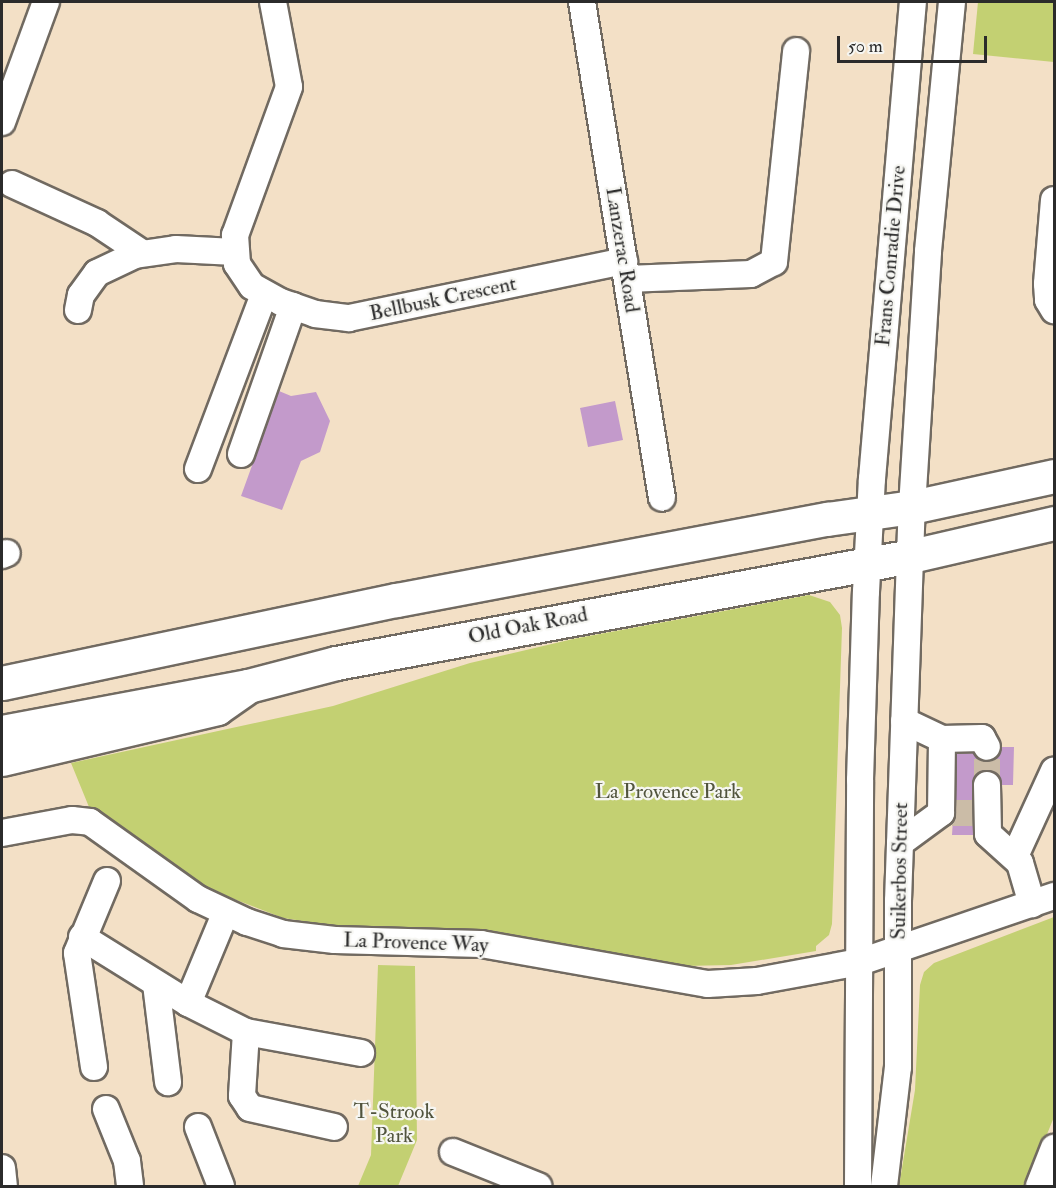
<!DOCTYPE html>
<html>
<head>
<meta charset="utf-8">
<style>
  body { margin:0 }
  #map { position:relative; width:1056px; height:1188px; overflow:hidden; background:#f3e0c6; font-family:"IM FELL Double Pica",serif }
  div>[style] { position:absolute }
  .green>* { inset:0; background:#c3d072 }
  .building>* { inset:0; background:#c39acb }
  .minor-tunnel>* { height:26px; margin-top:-13px; transform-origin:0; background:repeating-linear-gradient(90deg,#cbbca7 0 26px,transparent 0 39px) }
  .roads { filter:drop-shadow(2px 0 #716a61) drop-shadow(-2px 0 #716a61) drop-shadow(0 2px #716a61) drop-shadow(0 -2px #716a61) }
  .minor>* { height:26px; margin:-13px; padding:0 13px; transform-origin:13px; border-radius:13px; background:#fff }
  .major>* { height:33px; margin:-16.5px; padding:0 16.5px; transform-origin:16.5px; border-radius:16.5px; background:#fff }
  .highway>* { height:33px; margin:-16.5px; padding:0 16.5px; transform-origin:16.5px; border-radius:16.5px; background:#fff }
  span { translate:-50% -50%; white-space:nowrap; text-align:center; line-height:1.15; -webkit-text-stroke:4.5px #f6f6f2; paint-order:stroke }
  .street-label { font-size:21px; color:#2b2b2b }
  .park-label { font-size:21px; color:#51543d }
  .frame { position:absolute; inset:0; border:3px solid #2b2b2b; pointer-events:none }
  .scale { position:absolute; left:837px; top:36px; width:150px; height:27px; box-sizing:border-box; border:3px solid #2b2b2b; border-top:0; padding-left:8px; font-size:18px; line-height:21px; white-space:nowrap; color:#2b2b2b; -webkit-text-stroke:4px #f6f6f2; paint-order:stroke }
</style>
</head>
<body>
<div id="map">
  <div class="green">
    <i style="clip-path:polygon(978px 2px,1054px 2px,1054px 62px,973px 54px)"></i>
    <i style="clip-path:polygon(809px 595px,830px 602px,840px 615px,842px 628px,832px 924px,829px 935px,816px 946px,816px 951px,731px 965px,684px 966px,494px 931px,336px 926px,283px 918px,213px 891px,89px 807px,71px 763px,333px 706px,470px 663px,573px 639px)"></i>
    <i style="clip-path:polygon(1054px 917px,1054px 1117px,1026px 1186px,899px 1186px,915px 1090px,920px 985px,924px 972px,934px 963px)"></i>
    <i style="clip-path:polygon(378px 965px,415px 966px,417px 1140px,398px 1186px,358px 1186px,371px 1155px)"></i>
  </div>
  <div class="building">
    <i style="clip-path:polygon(279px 391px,291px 396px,316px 392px,330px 421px,320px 452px,301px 461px,282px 510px,241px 496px)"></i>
    <i style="clip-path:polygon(615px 401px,623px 440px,588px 447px,580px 408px)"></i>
    <i style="clip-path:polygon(1002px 747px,1014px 747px,1013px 785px,1002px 785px,994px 772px,979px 773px,972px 785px,973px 835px,952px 835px,957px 754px,973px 753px,987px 762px,999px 755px)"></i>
  </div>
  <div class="minor-tunnel">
    <i style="left:987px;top:785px;width:38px;rotate:-90deg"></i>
    <i style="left:952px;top:813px;width:24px"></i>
  </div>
  <div class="roads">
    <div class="minor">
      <i style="left:273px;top:2px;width:86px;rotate:79.3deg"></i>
      <i style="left:289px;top:87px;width:158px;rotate:110deg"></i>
      <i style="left:235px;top:235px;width:29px;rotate:86deg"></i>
      <i style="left:237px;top:264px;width:27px;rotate:56deg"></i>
      <i style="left:252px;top:286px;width:33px;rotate:29deg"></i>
      <i style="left:281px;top:302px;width:36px;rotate:19deg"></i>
      <i style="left:315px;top:314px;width:34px;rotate:7deg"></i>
      <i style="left:349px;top:318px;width:281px;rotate:-11.7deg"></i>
      <i style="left:582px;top:2px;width:502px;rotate:80.84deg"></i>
      <i style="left:2px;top:122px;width:128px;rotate:-69.9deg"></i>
      <i style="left:12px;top:184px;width:94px;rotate:24.6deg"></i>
      <i style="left:97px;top:223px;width:54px;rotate:33.7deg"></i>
      <i style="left:1054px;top:200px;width:84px;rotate:94.8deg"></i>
      <i style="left:1047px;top:284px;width:16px;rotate:86deg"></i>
      <i style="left:1048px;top:300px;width:12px;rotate:59deg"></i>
      <i style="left:627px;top:279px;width:124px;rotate:-2.3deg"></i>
      <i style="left:751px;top:274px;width:26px;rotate:-28deg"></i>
      <i style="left:774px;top:262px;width:212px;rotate:-84deg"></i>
      <i style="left:78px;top:310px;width:15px;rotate:-79deg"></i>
      <i style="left:81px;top:295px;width:27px;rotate:-54deg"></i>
      <i style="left:97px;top:273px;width:42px;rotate:-25.3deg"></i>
      <i style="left:135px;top:255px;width:41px;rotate:-8.3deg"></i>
      <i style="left:176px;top:249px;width:59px;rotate:2.9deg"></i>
      <i style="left:241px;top:454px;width:157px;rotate:-70.6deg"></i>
      <i style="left:198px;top:469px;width:187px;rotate:-69.3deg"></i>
      <i style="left:2px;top:555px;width:5px;rotate:-22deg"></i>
      <i style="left:942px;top:739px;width:40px;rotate:-1.4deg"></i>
      <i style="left:982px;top:738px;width:10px;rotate:61deg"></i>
      <i style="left:987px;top:785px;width:49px;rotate:88.8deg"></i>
      <i style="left:988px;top:834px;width:43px;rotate:42.2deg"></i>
      <i style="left:1020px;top:863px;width:43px;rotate:73.7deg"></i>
      <i style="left:2px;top:833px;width:71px;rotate:-10.5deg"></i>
      <i style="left:72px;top:820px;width:18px;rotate:6deg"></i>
      <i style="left:90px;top:822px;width:133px;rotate:35.5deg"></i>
      <i style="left:198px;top:899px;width:54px;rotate:25.1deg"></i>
      <i style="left:247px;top:922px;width:38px;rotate:18deg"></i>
      <i style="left:283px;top:934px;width:52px;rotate:6.6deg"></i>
      <i style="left:335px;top:940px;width:146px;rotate:1.6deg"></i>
      <i style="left:481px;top:944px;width:230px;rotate:10deg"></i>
      <i style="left:708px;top:984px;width:49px;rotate:-3.5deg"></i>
      <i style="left:757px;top:981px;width:105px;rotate:-10.5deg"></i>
      <i style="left:860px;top:962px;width:205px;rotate:-18.8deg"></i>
      <i style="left:900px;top:843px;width:51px;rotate:-36.2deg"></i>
      <i style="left:941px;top:813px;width:74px;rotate:-89.2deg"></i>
      <i style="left:942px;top:739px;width:42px;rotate:-154.7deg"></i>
      <i style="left:1015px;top:856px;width:94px;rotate:-65.4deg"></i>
      <i style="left:82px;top:937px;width:125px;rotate:31.9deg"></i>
      <i style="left:188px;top:1003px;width:65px;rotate:26.6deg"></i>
      <i style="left:246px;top:1032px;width:117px;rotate:10.3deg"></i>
      <i style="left:156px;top:984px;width:99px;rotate:83deg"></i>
      <i style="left:188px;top:1003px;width:96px;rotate:-67.4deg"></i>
      <i style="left:246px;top:1032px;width:64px;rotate:93.6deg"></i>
      <i style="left:242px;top:1096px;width:14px;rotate:56deg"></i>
      <i style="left:250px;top:1108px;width:86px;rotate:12.7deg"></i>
      <i style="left:94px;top:1067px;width:115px;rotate:-98.5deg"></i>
      <i style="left:77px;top:953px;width:78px;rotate:-67.4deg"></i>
      <i style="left:106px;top:1109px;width:56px;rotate:68deg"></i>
      <i style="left:127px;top:1161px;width:25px;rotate:83deg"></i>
      <i style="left:198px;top:1127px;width:63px;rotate:68.7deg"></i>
      <i style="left:453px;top:1152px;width:92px;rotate:21.8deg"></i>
      <i style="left:2px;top:1168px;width:18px;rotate:84deg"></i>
      <i style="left:858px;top:1186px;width:406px;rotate:-89.7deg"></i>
      <i style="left:860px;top:780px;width:188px;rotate:-88.2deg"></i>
      <i style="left:866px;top:592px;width:113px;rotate:-87deg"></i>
      <i style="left:872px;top:479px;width:479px;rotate:-85.1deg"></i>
      <i style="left:884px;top:1186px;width:120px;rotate:-83.3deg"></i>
      <i style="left:898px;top:1067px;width:166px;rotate:-90deg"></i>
      <i style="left:898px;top:901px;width:394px;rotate:-88deg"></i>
      <i style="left:912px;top:507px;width:256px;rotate:-86.4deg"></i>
      <i style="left:928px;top:251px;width:250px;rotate:-84.5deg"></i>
      <i style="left:1039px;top:1186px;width:41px;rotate:-68.5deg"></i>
    </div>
    <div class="major">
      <i style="left:2px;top:683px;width:404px;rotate:-11.9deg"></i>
      <i style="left:397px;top:600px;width:438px;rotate:-10.7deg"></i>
      <i style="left:827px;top:519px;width:86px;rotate:-8deg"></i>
      <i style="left:912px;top:507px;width:145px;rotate:-12.3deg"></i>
      <i style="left:2px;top:732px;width:250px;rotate:-10.6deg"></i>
      <i style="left:248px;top:686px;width:91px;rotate:-14.6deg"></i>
      <i style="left:336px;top:663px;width:585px;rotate:-10.54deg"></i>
      <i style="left:911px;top:556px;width:147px;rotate:-13deg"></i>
    </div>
    <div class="highway">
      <i style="left:2px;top:759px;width:221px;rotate:-13.3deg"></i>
      <i style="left:217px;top:708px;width:38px;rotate:-35deg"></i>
    </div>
  </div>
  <div class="street-label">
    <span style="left:622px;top:250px;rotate:81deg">Lanzerac Road</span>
    <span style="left:891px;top:256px;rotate:-85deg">Frans Conradie Drive</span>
    <span style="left:443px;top:299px;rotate:-12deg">Bellbusk Crescent</span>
    <span style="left:528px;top:626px;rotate:-11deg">Old Oak Road</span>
    <span style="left:900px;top:871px;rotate:-89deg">Suikerbos Street</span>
    <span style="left:416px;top:943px;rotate:2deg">La Provence Way</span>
  </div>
  <div class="park-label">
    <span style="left:668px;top:792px">La Provence Park</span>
    <span style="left:394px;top:1124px">T-Strook<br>Park</span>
  </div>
  <div class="frame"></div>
  <div class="scale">50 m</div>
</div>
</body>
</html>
